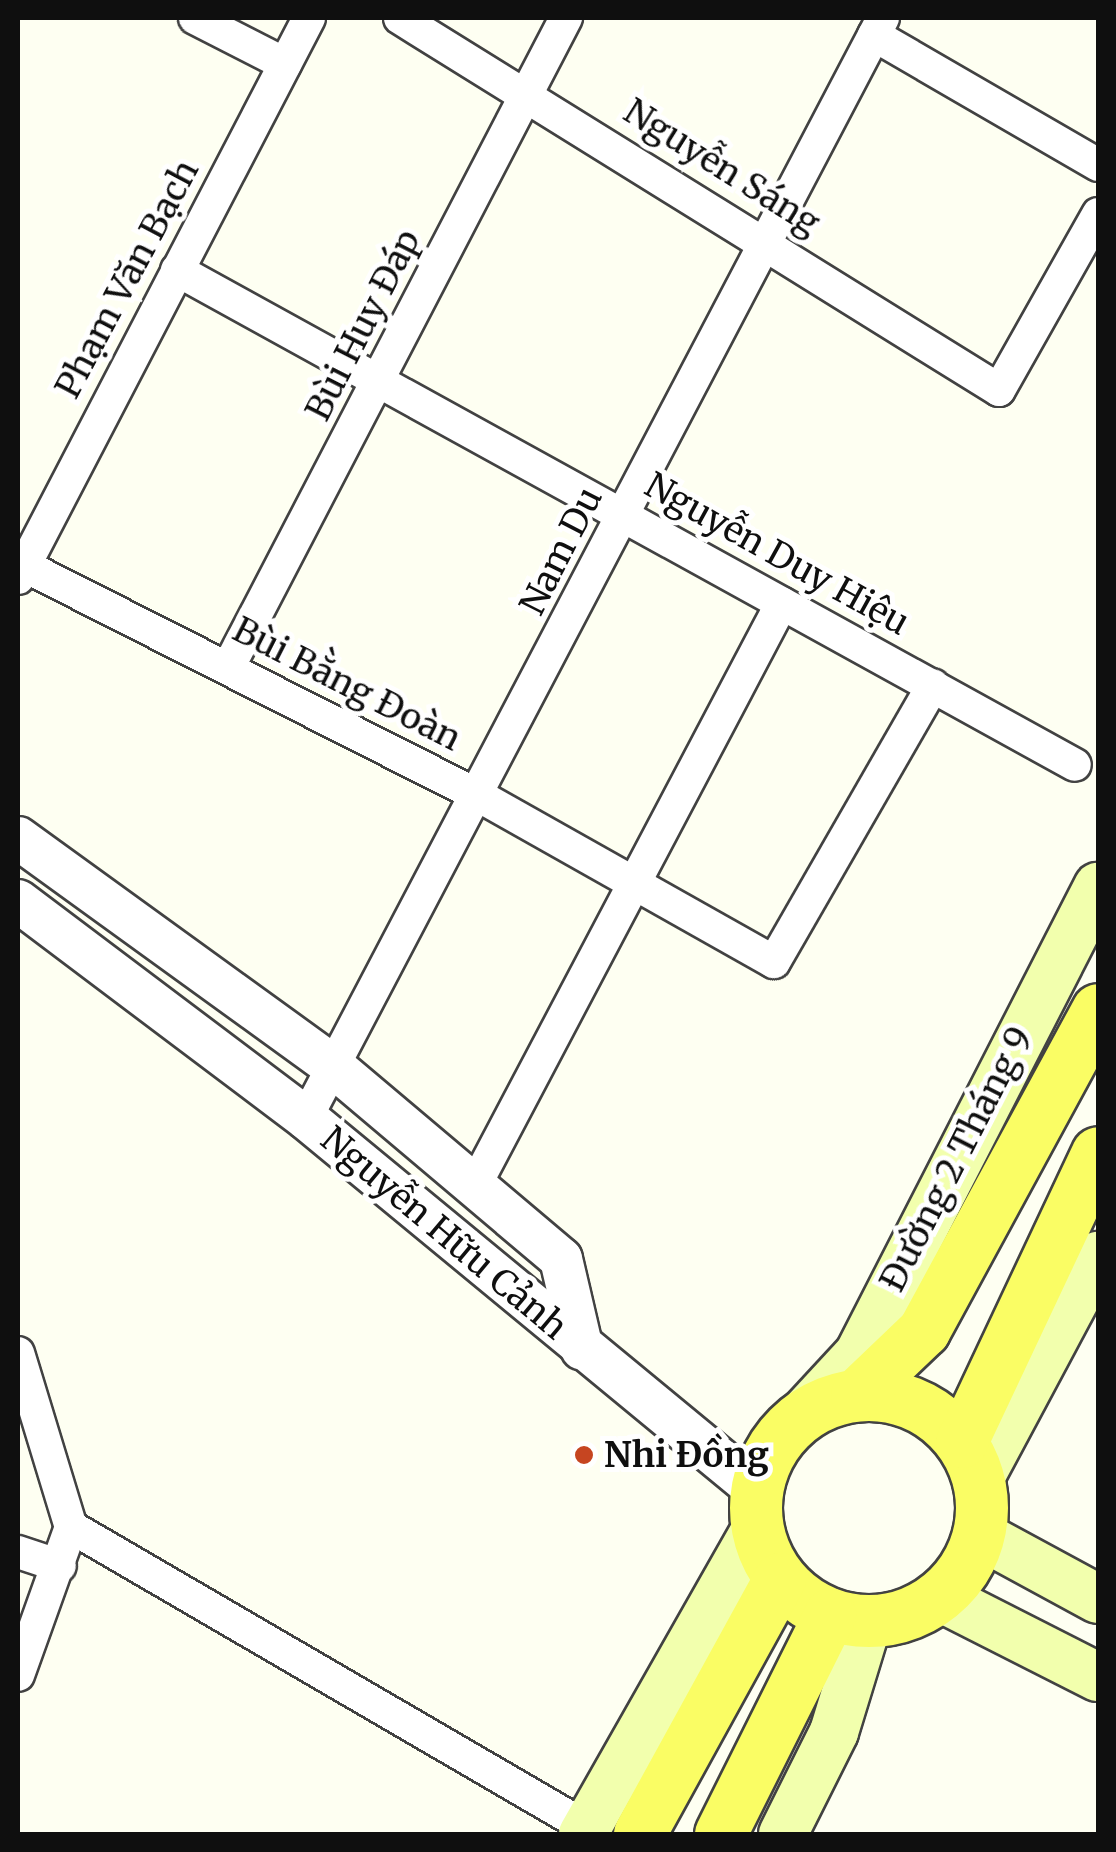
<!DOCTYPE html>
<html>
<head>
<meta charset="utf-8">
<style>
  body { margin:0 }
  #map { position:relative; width:1116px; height:1852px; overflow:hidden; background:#fefff2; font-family:Merriweather,serif }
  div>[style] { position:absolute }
  .roads { filter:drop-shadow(2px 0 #424242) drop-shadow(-2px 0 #424242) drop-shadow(0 2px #424242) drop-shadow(0 -2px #424242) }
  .minor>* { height:32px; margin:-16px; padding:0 16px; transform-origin:16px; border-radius:16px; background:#fff }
  .tertiary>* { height:42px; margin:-21px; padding:0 21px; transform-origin:21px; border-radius:21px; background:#fff }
  .secondary>* { height:48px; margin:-24px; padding:0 24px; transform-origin:24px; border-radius:24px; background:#f2ffad }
  .primary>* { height:52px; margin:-26px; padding:0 26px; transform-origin:26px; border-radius:26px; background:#fafd64 }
  .primary>.ring { margin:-26px; padding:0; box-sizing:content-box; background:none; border:52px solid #fafd64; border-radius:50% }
  .dots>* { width:28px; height:28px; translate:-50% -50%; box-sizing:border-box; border:5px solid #fff; border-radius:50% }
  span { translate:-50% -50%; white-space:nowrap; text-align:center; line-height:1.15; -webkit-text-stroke:10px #fff; paint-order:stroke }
  .street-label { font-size:35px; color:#0f0f0f }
  .poi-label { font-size:35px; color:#0f0f0f; font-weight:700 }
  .left { translate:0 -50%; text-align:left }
  .frame { position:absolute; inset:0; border:20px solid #0f0f0f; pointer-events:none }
</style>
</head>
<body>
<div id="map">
  <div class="roads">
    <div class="minor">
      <i style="left:195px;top:18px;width:101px;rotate:27.1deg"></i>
      <i style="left:400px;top:18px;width:705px;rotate:31.84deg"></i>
      <i style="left:999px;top:390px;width:202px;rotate:-60.6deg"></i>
      <i style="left:874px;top:35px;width:259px;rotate:30.1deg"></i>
      <i style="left:177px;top:270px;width:1025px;rotate:28.86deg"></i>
      <i style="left:23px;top:565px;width:513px;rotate:26.86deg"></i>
      <i style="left:481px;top:797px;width:336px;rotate:29.4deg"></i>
      <i style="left:774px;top:962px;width:319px;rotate:-60.1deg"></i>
      <i style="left:18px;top:578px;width:631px;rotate:-62.54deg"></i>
      <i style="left:228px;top:668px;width:733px;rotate:-62.53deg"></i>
      <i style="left:306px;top:1118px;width:1242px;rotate:-62.32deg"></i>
      <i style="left:473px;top:1189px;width:662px;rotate:-62.2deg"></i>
      <i style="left:18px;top:1353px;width:182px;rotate:73.1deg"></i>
      <i style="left:71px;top:1527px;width:157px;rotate:109.7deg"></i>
      <i style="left:71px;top:1527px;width:596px;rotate:30.22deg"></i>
      <i style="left:18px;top:1552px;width:44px;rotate:18.4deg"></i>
    </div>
    <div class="tertiary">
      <i style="left:18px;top:838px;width:390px;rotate:35.9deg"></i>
      <i style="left:334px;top:1067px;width:297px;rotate:40.2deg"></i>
      <i style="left:561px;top:1259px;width:92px;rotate:76.9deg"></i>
      <i style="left:18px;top:901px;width:361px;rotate:37deg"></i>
      <i style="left:306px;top:1118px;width:585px;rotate:39.52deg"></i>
    </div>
    <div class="secondary">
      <i style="left:799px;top:1419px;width:88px;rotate:-47.3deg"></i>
      <i style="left:859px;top:1354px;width:525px;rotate:-62.9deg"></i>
      <i style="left:979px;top:1479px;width:253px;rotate:-61.9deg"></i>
      <i style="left:980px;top:1535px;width:134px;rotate:28.5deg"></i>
      <i style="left:940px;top:1597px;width:177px;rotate:26.9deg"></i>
      <i style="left:583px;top:1834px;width:352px;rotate:-60.4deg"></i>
      <i style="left:783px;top:1834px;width:114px;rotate:-63.4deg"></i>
      <i style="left:834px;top:1732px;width:116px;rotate:-73deg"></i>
    </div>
    <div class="primary">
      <i class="ring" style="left:756px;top:1395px;width:174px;height:174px"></i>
      <i style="left:857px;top:1395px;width:93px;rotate:-43.7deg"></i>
      <i style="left:924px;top:1331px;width:365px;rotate:-61.5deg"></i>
      <i style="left:962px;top:1442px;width:319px;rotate:-64.8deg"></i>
      <i style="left:640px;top:1834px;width:291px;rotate:-61.2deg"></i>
      <i style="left:721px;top:1834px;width:245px;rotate:-63.5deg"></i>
    </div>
  </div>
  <div class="dots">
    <i style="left:584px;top:1455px;background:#c64521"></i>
  </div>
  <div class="street-label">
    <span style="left:722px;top:167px;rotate:32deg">Nguyễn Sáng</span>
    <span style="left:127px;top:279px;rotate:-62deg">Phạm Văn Bạch</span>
    <span style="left:363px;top:325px;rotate:-63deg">Bùi Huy Đáp</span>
    <span style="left:561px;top:551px;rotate:-63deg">Nam Du</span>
    <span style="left:777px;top:554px;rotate:29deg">Nguyễn Duy Hiệu</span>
    <span style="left:347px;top:684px;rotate:27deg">Bùi Bằng Đoàn</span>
    <span style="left:956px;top:1159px;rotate:-63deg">Đường 2 Tháng 9</span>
    <span style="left:444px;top:1233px;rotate:40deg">Nguyễn Hữu Cảnh</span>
  </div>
  <div class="poi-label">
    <span class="left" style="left:604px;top:1455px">Nhi Đồng</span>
  </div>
  <div class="frame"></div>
</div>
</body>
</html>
